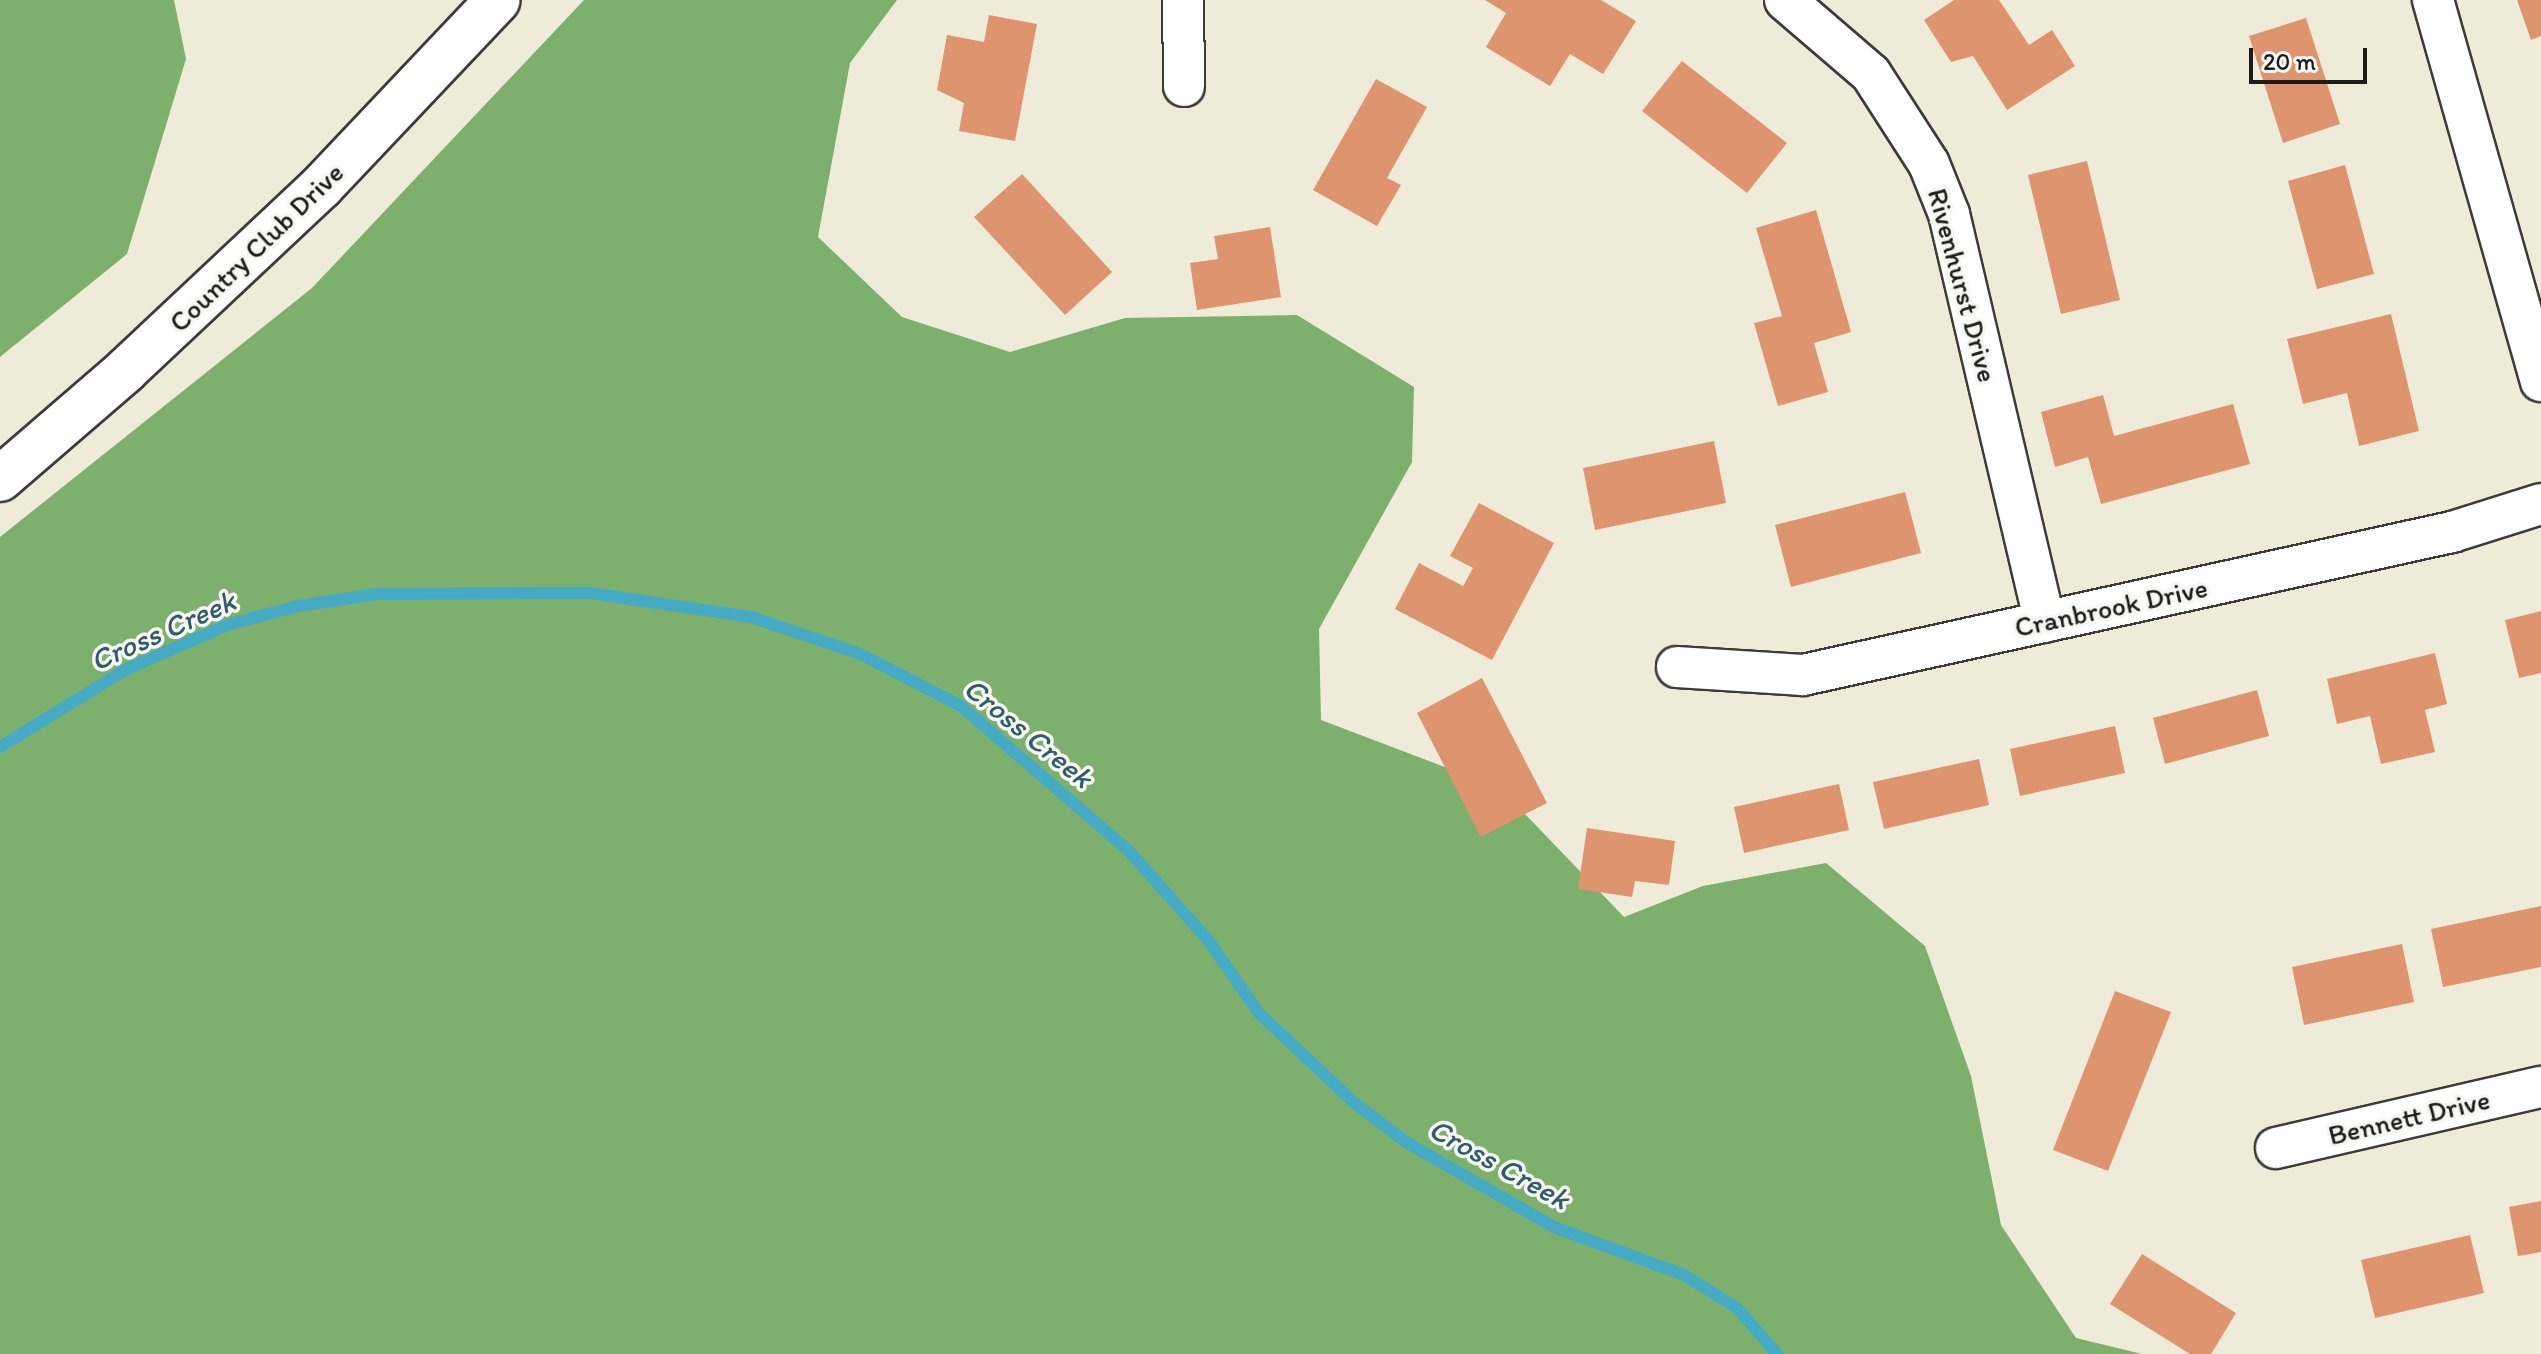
<!DOCTYPE html>
<html>
<head>
<meta charset="utf-8">
<style>
  body { margin:0 }
  #map { position:relative; width:2541px; height:1354px; overflow:hidden; background:#eeecd9; font-family:Itim,sans-serif }
  div>[style] { position:absolute }
  .forest>* { inset:0; background:#7cb06c }
  .stream>* { height:12px; margin:-6px; padding:0 6px; transform-origin:6px; border-radius:6px; background:#45abc5 }
  .building>* { inset:0; background:#dd946f }
  .roads { filter:drop-shadow(2px 0 #3c3b38) drop-shadow(-2px 0 #3c3b38) drop-shadow(0 2px #3c3b38) drop-shadow(0 -2px #3c3b38) }
  .minor>* { height:40px; margin:-20px; padding:0 20px; transform-origin:20px; border-radius:20px; background:#fff }
  .primary>* { height:44px; margin:-22px; padding:0 22px; transform-origin:22px; border-radius:22px; background:#fff }
  span { translate:-50% -50%; white-space:nowrap; text-align:center; line-height:1.15; -webkit-text-stroke:7px #f6f6f2; paint-order:stroke }
  .street-label { font-size:28px; color:#1c1c1c }
  .water-label { font-size:30px; color:#2e5c68; font-style:italic }
  .scale { position:absolute; left:2249px; top:48px; width:118px; height:36px; box-sizing:border-box; border:4px solid #1c1c1c; border-top:0; padding-left:10px; font-size:24px; line-height:28px; white-space:nowrap; color:#1c1c1c; -webkit-text-stroke:6px #f6f6f2; paint-order:stroke }
</style>
</head>
<body>
<div id="map">
  <div class="forest">
    <i style="clip-path:polygon(0 0,174px 0,186px 59px,127px 254px,0 357px)"></i>
    <i style="clip-path:polygon(584px 0,897px 0,850px 63px,818px 237px,902px 317px,1010px 352px,1125px 318px,1297px 315px,1414px 387px,1412px 462px,1319px 629px,1321px 720px,1500px 788px,1624px 917px,1703px 886px,1826px 863px,1925px 946px,1971px 1076px,2001px 1225px,2076px 1338px,2142px 1354px,0 1354px,0 537px,312px 288px)"></i>
  </div>
  <div class="stream">
    <i style="left:0;top:747px;width:149px;rotate:-31.6deg"></i>
    <i style="left:127px;top:669px;width:109px;rotate:-23.7deg"></i>
    <i style="left:227px;top:625px;width:73px;rotate:-15deg"></i>
    <i style="left:298px;top:606px;width:79px;rotate:-8.7deg"></i>
    <i style="left:376px;top:594px;width:214px;rotate:-0.3deg"></i>
    <i style="left:590px;top:593px;width:163px;rotate:8.5deg"></i>
    <i style="left:751px;top:617px;width:115px;rotate:18.7deg"></i>
    <i style="left:860px;top:654px;width:114px;rotate:27.2deg"></i>
    <i style="left:961px;top:706px;width:222px;rotate:40.8deg"></i>
    <i style="left:1129px;top:851px;width:119px;rotate:48.4deg"></i>
    <i style="left:1208px;top:940px;width:89px;rotate:55.1deg"></i>
    <i style="left:1259px;top:1013px;width:128px;rotate:43.4deg"></i>
    <i style="left:1352px;top:1101px;width:68px;rotate:37.2deg"></i>
    <i style="left:1406px;top:1142px;width:171px;rotate:29.9deg"></i>
    <i style="left:1554px;top:1227px;width:139px;rotate:20.3deg"></i>
    <i style="left:1684px;top:1275px;width:62px;rotate:31.9deg"></i>
    <i style="left:1737px;top:1308px;width:61px;rotate:49deg"></i>
  </div>
  <div class="building">
    <i style="clip-path:polygon(1485px 0,1601px 0,1636px 21px,1603px 74px,1570px 54px,1550px 86px,1486px 47px,1506px 13px)"></i>
    <i style="clip-path:polygon(1954px 0,1999px 0,2029px 45px,2052px 30px,2075px 66px,2007px 110px,1973px 56px,1951px 62px,1924px 20px)"></i>
    <i style="clip-path:polygon(2517px 0,2541px 0,2541px 36px,2531px 40px)"></i>
    <i style="clip-path:polygon(989px 15px,1037px 24px,1015px 141px,959px 131px,964px 103px,937px 90px,947px 35px,984px 42px)"></i>
    <i style="clip-path:polygon(2306px 18px,2340px 124px,2283px 143px,2249px 36px)"></i>
    <i style="clip-path:polygon(1682px 61px,1787px 143px,1747px 193px,1642px 111px)"></i>
    <i style="clip-path:polygon(1376px 79px,1427px 107px,1387px 178px,1401px 185px,1377px 226px,1313px 190px)"></i>
    <i style="clip-path:polygon(2087px 161px,2120px 300px,2061px 314px,2028px 175px)"></i>
    <i style="clip-path:polygon(2345px 165px,2374px 274px,2317px 289px,2288px 181px)"></i>
    <i style="clip-path:polygon(1022px 174px,1112px 272px,1065px 315px,974px 217px)"></i>
    <i style="clip-path:polygon(1816px 210px,1851px 332px,1814px 343px,1828px 392px,1778px 406px,1754px 323px,1782px 316px,1756px 228px)"></i>
    <i style="clip-path:polygon(1270px 227px,1281px 297px,1197px 310px,1190px 263px,1218px 259px,1214px 236px)"></i>
    <i style="clip-path:polygon(2391px 314px,2419px 431px,2359px 446px,2347px 393px,2303px 404px,2287px 339px)"></i>
    <i style="clip-path:polygon(2103px 395px,2114px 436px,2233px 404px,2250px 464px,2101px 504px,2088px 457px,2055px 467px,2041px 412px)"></i>
    <i style="clip-path:polygon(1714px 441px,1726px 503px,1595px 530px,1583px 468px)"></i>
    <i style="clip-path:polygon(1905px 492px,1921px 553px,1791px 587px,1775px 525px)"></i>
    <i style="clip-path:polygon(1479px 503px,1554px 543px,1492px 660px,1395px 609px,1419px 563px,1463px 586px,1473px 568px,1450px 556px)"></i>
    <i style="clip-path:polygon(2541px 611px,2541px 673px,2519px 678px,2505px 620px)"></i>
    <i style="clip-path:polygon(2435px 653px,2447px 704px,2425px 710px,2435px 752px,2381px 764px,2370px 716px,2337px 724px,2327px 679px)"></i>
    <i style="clip-path:polygon(1482px 678px,1547px 803px,1481px 837px,1417px 713px)"></i>
    <i style="clip-path:polygon(2257px 690px,2269px 736px,2165px 764px,2153px 718px)"></i>
    <i style="clip-path:polygon(2115px 726px,2125px 773px,2020px 796px,2010px 749px)"></i>
    <i style="clip-path:polygon(1979px 759px,1989px 805px,1884px 829px,1873px 782px)"></i>
    <i style="clip-path:polygon(1839px 784px,1849px 830px,1744px 853px,1734px 807px)"></i>
    <i style="clip-path:polygon(1587px 828px,1675px 841px,1669px 885px,1635px 881px,1632px 897px,1578px 889px)"></i>
    <i style="clip-path:polygon(2541px 906px,2541px 967px,2443px 987px,2431px 929px)"></i>
    <i style="clip-path:polygon(2402px 944px,2414px 1002px,2304px 1025px,2292px 967px)"></i>
    <i style="clip-path:polygon(2115px 991px,2171px 1012px,2108px 1171px,2053px 1150px)"></i>
    <i style="clip-path:polygon(2541px 1201px,2541px 1252px,2518px 1256px,2509px 1207px)"></i>
    <i style="clip-path:polygon(2470px 1235px,2484px 1293px,2375px 1318px,2361px 1260px)"></i>
    <i style="clip-path:polygon(2142px 1254px,2236px 1313px,2211px 1354px,2190px 1354px,2110px 1304px)"></i>
  </div>
  <div class="roads">
    <div class="minor">
      <i style="left:1183px;top:0;width:86px;rotate:89.3deg"></i>
      <i style="left:1785px;top:0;width:113px;rotate:40.7deg"></i>
      <i style="left:1871px;top:74px;width:107px;rotate:57.2deg"></i>
      <i style="left:1929px;top:164px;width:54px;rotate:68.2deg"></i>
      <i style="left:1949px;top:214px;width:419px;rotate:76.8deg"></i>
      <i style="left:2433px;top:0;width:396px;rotate:74.2deg"></i>
      <i style="left:1677px;top:667px;width:126px;rotate:3.6deg"></i>
      <i style="left:1803px;top:675px;width:665px;rotate:-12.43deg"></i>
      <i style="left:2452px;top:532px;width:93px;rotate:-17.5deg"></i>
      <i style="left:2276px;top:1148px;width:272px;rotate:-13deg"></i>
    </div>
    <div class="primary">
      <i style="left:0;top:479px;width:165px;rotate:-40.8deg"></i>
      <i style="left:125px;top:371px;width:269px;rotate:-43.2deg"></i>
      <i style="left:321px;top:187px;width:257px;rotate:-46.6deg"></i>
    </div>
  </div>
  <div class="street-label">
    <span style="left:256px;top:247px;rotate:-44deg">Country Club Drive</span>
    <span style="left:1963px;top:285px;rotate:75deg">Rivenhurst Drive</span>
    <span style="left:2111px;top:607px;rotate:-12deg">Cranbrook Drive</span>
    <span style="left:2409px;top:1117px;rotate:-13deg">Bennett Drive</span>
  </div>
  <div class="water-label">
    <span style="left:163px;top:631px;rotate:-24deg">Cross Creek</span>
    <span style="left:1028px;top:733px;rotate:39deg">Cross Creek</span>
    <span style="left:1499px;top:1164px;rotate:29deg">Cross Creek</span>
  </div>
  <div class="scale">20 m</div>
</div>
</body>
</html>
